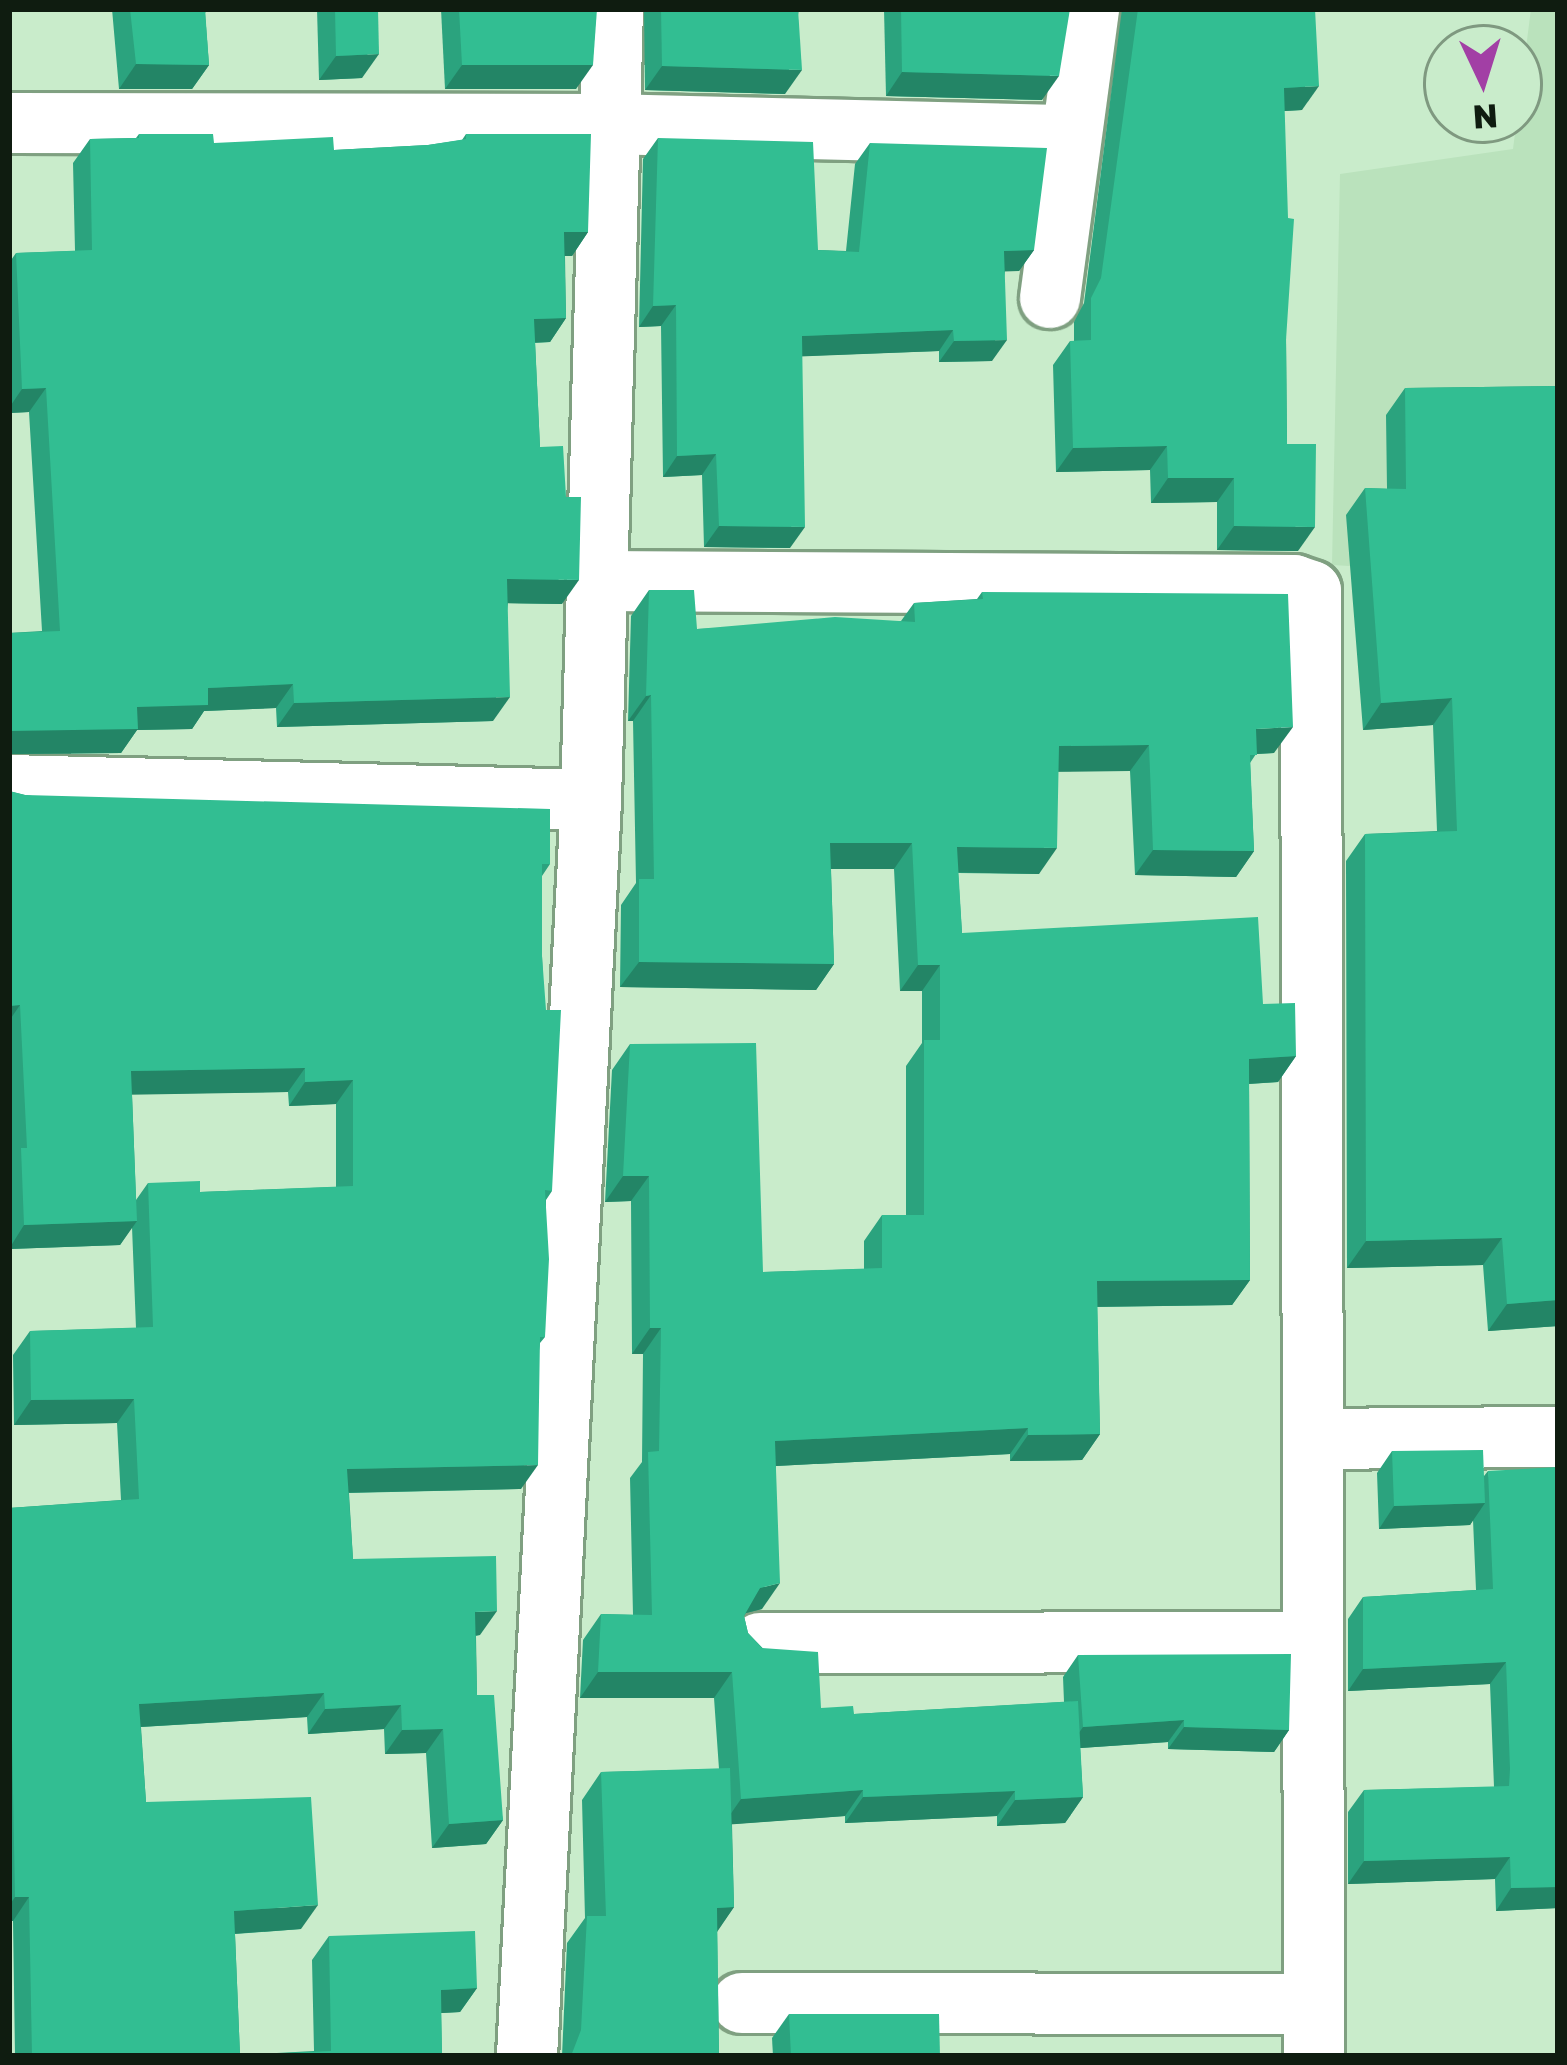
<!DOCTYPE html>
<html>
<head>
<meta charset="utf-8">
<style>
  body { margin:0 }
  #map { position:relative; width:1567px; height:2065px; overflow:hidden; background:#c9eccb; font-family:"Golos Text",sans-serif }
  div>[style] { position:absolute }
  .built>* { inset:0; background:#bae2bc }
  .roads { filter:drop-shadow(3px 0 #7fa081) drop-shadow(-3px 0 #7fa081) drop-shadow(0 3px #7fa081) drop-shadow(0 -3px #7fa081) }
  .minor>* { height:60px; margin:-30px; padding:0 30px; transform-origin:30px; border-radius:30px; background:#fff }
  .wall>* { inset:0; background:#2ba37e }
  .shaded-wall>* { inset:0; background:#238566 }
  .building>* { inset:0; background:#32be92 }
  span { translate:-50% -50%; white-space:nowrap; text-align:center; line-height:1.15; -webkit-text-stroke:10px #c9eccb; paint-order:stroke }
  .frame { position:absolute; inset:0; border:12px solid #0f1c10; pointer-events:none }
  .north { position:absolute; left:1423px; top:24px; width:120px; height:120px; box-sizing:border-box; background:#c9eccb; border:3px solid #7f9980; border-radius:50%; rotate:176deg; font-size:33px; font-weight:700; line-height:48px; text-align:center; color:#0f1c10 }
  .north::after { content:''; display:block; margin:auto; width:42px; height:54px; background:#a23fa5; clip-path:polygon(50% 0,100% 100%,50% 72%,0 100%) }
</style>
</head>
<body>
<div id="map">
  <div class="built">
    <i style="clip-path:polygon(1531px 9px,1558px 11px,1558px 578px,1332px 565px,1340px 174px,1513px 149px)"></i>
  </div>
  <div class="roads">
    <div class="minor">
      <i style="left:9px;top:123px;width:597px;rotate:0.1deg"></i>
      <i style="left:606px;top:124px;width:465px;rotate:1.4deg"></i>
      <i style="left:1050px;top:298px;width:292px;rotate:-82.3deg"></i>
      <i style="left:597px;top:581px;width:697px;rotate:0.33deg"></i>
      <i style="left:1294px;top:585px;width:18px;rotate:19deg"></i>
      <i style="left:1311px;top:591px;width:1465px;rotate:89.88deg"></i>
      <i style="left:9px;top:785px;width:582px;rotate:1.48deg"></i>
      <i style="left:1313px;top:1439px;width:245px;rotate:-0.5deg"></i>
      <i style="left:760px;top:1643px;width:551px;rotate:-0.1deg"></i>
      <i style="left:742px;top:2003px;width:571px;rotate:0.1deg"></i>
      <i style="left:527px;top:2056px;width:1258px;rotate:-87.08deg"></i>
      <i style="left:591px;top:800px;width:791px;rotate:-88.41deg"></i>
    </div>
  </div>
  <div class="wall">
    <i style="clip-path:polygon(112px 9px,208px 9px,205px 13px,209px 65px,192px 89px,119px 89px)"></i>
    <i style="clip-path:polygon(317px 9px,378px 9px,362px 78px,319px 80px)"></i>
    <i style="clip-path:polygon(441px 9px,597px 9px,576px 89px,445px 89px)"></i>
    <i style="clip-path:polygon(644px 9px,799px 9px,785px 94px,645px 90px)"></i>
    <i style="clip-path:polygon(884px 9px,1070px 9px,1042px 100px,886px 96px)"></i>
    <i style="clip-path:polygon(1122px 9px,1315px 9px,1302px 110px,1284px 111px,1287px 444px,1298px 551px,1217px 550px,1217px 502px,1151px 503px,1150px 470px,1056px 472px,1053px 365px,1070px 341px,1074px 341px,1074px 322px,1084px 303px)"></i>
    <i style="clip-path:polygon(139px 134px,214px 143px,334px 150px,428px 145px,462px 140px,466px 134px,588px 232px,572px 256px,565px 256px,566px 318px,550px 342px,535px 343px,540px 447px,562px 604px,508px 603px,493px 721px,277px 727px,276px 708px,204px 711px,192px 729px,137px 730px,121px 753px,9px 754px,9px 633px,42px 631px,29px 412px,9px 413px,9px 263px,16px 253px,75px 251px,73px 163px,90px 139px,136px 138px)"></i>
    <i style="clip-path:polygon(658px 138px,818px 250px,846px 251px,855px 164px,870px 143px,1034px 250px,1019px 271px,1005px 271px,992px 361px,939px 362px,939px 351px,802px 356px,790px 548px,704px 547px,702px 475px,663px 477px,661px 326px,639px 327px,643px 159px)"></i>
    <i style="clip-path:polygon(1558px 386px,1558px 1326px,1488px 1331px,1483px 1265px,1347px 1268px,1346px 861px,1365px 834px,1437px 831px,1433px 725px,1363px 730px,1346px 515px,1365px 488px,1387px 489px,1386px 415px,1405px 388px)"></i>
    <i style="clip-path:polygon(649px 590px,697px 629px,901px 621px,914px 603px,977px 599px,982px 592px,1274px 753px,1256px 754px,1250px 763px,1254px 851px,1236px 877px,1135px 875px,1130px 771px,1058px 771px,1039px 874px,958px 873px,962px 933px,1263px 1004px,1296px 1056px,1278px 1082px,1249px 1084px,1250px 1280px,1232px 1305px,1097px 1307px,1100px 1434px,1082px 1460px,1010px 1461px,1010px 1454px,776px 1466px,762px 1609px,746px 1613px,744px 1616px,748px 1633px,821px 1708px,854px 1714px,1064px 1702px,1063px 1677px,1078px 1655px,1289px 1730px,1274px 1752px,1168px 1749px,1168px 1742px,1080px 1748px,1083px 1797px,1065px 1823px,997px 1826px,997px 1816px,845px 1823px,845px 1816px,732px 1824px,734px 1907px,717px 1931px,719px 2056px,562px 2056px,567px 1943px,585px 1918px,582px 1800px,601px 1772px,719px 1769px,714px 1698px,580px 1698px,583px 1640px,601px 1614px,633px 1615px,630px 1478px,642px 1462px,643px 1354px,632px 1354px,631px 1201px,605px 1202px,612px 1070px,630px 1044px,763px 1272px,864px 1269px,864px 1241px,882px 1215px,906px 1215px,906px 1066px,922px 1043px,922px 991px,900px 991px,894px 869px,831px 869px,834px 964px,816px 990px,620px 987px,621px 905px,636px 883px,633px 721px,628px 721px,631px 616px)"></i>
    <i style="clip-path:polygon(evenodd,9px 791px,25px 795px,550px 864px,542px 876px,542px 956px,552px 1191px,546px 1200px,545px 1337px,540px 1343px,521px 1489px,349px 1493px,353px 1559px,480px 1635px,476px 1636px,477px 1695px,503px 1820px,486px 1844px,432px 1848px,426px 1753px,385px 1754px,384px 1729px,308px 1734px,307px 1717px,141px 1727px,146px 1802px,301px 1929px,235px 1934px,240px 2055px,314px 2051px,312px 1960px,329px 1936px,477px 1988px,460px 2012px,441px 2013px,442px 2056px,15px 2056px,13px 1921px,9px 1921px,9px 1508px,121px 1500px,117px 1423px,14px 1425px,13px 1355px,30px 1331px,136px 1328px,132px 1227px,120px 1245px,9px 1249px,9px 791px,288px 1092px,289px 1106px,336px 1104px,336px 1187px,200px 1192px,148px 1183px,136px 1200px,132px 1094px,288px 1092px)"></i>
    <i style="clip-path:polygon(1392px 1451px,1484px 1476px,1488px 1471px,1558px 1908px,1496px 1911px,1495px 1879px,1348px 1884px,1348px 1812px,1364px 1790px,1494px 1787px,1490px 1684px,1348px 1691px,1348px 1619px,1363px 1597px,1476px 1590px,1473px 1520px,1470px 1525px,1379px 1529px,1377px 1473px)"></i>
    <i style="clip-path:polygon(789px 2014px,940px 2056px,773px 2056px,772px 2038px)"></i>
  </div>
  <div class="shaded-wall">
    <i style="clip-path:polygon(379px 54px,362px 78px,319px 80px,336px 56px)"></i>
    <i style="clip-path:polygon(136px 64px,209px 65px,192px 89px,119px 89px)"></i>
    <i style="clip-path:polygon(462px 65px,593px 65px,576px 89px,445px 89px)"></i>
    <i style="clip-path:polygon(662px 66px,802px 70px,785px 94px,645px 90px)"></i>
    <i style="clip-path:polygon(902px 72px,1059px 76px,1042px 100px,886px 96px)"></i>
    <i style="clip-path:polygon(1319px 86px,1302px 110px,1267px 112px,1284px 88px)"></i>
    <i style="clip-path:polygon(564px 232px,588px 232px,572px 256px,548px 256px)"></i>
    <i style="clip-path:polygon(1034px 250px,1019px 271px,989px 272px,1004px 251px)"></i>
    <i style="clip-path:polygon(676px 305px,661px 326px,639px 327px,653px 306px)"></i>
    <i style="clip-path:polygon(566px 318px,550px 342px,517px 343px,534px 319px)"></i>
    <i style="clip-path:polygon(953px 330px,939px 351px,787px 357px,802px 336px)"></i>
    <i style="clip-path:polygon(1007px 340px,992px 361px,939px 362px,954px 341px)"></i>
    <i style="clip-path:polygon(46px 388px,29px 412px,9px 413px,9px 408px,22px 389px)"></i>
    <i style="clip-path:polygon(1167px 446px,1150px 470px,1056px 472px,1073px 448px)"></i>
    <i style="clip-path:polygon(716px 454px,702px 475px,663px 477px,677px 456px)"></i>
    <i style="clip-path:polygon(1168px 478px,1234px 478px,1217px 502px,1151px 503px)"></i>
    <i style="clip-path:polygon(719px 526px,805px 527px,790px 548px,704px 547px)"></i>
    <i style="clip-path:polygon(1234px 526px,1315px 527px,1298px 551px,1217px 550px)"></i>
    <i style="clip-path:polygon(507px 579px,579px 580px,562px 604px,490px 603px)"></i>
    <i style="clip-path:polygon(293px 684px,276px 708px,204px 711px,192px 729px,137px 730px,121px 753px,9px 754px,10px 730px,137px 707px,208px 688px)"></i>
    <i style="clip-path:polygon(651px 695px,633px 721px,628px 721px,646px 696px)"></i>
    <i style="clip-path:polygon(510px 697px,493px 721px,277px 727px,294px 703px)"></i>
    <i style="clip-path:polygon(1452px 698px,1433px 725px,1363px 730px,1381px 703px)"></i>
    <i style="clip-path:polygon(1293px 727px,1274px 753px,1237px 755px,1256px 729px)"></i>
    <i style="clip-path:polygon(1149px 745px,1130px 771px,1041px 772px,1059px 746px)"></i>
    <i style="clip-path:polygon(830px 843px,912px 843px,894px 869px,812px 869px)"></i>
    <i style="clip-path:polygon(957px 847px,1057px 848px,1039px 874px,939px 872px)"></i>
    <i style="clip-path:polygon(1153px 850px,1254px 851px,1236px 877px,1135px 875px)"></i>
    <i style="clip-path:polygon(639px 962px,834px 964px,816px 990px,620px 987px)"></i>
    <i style="clip-path:polygon(918px 965px,940px 965px,922px 991px,900px 991px)"></i>
    <i style="clip-path:polygon(20px 1005px,9px 1021px,9px 1006px)"></i>
    <i style="clip-path:polygon(1296px 1056px,1278px 1082px,1230px 1085px,1249px 1059px)"></i>
    <i style="clip-path:polygon(305px 1068px,288px 1092px,114px 1095px,131px 1071px)"></i>
    <i style="clip-path:polygon(353px 1080px,336px 1104px,289px 1106px,305px 1082px)"></i>
    <i style="clip-path:polygon(623px 1176px,649px 1176px,631px 1201px,605px 1202px)"></i>
    <i style="clip-path:polygon(137px 1221px,120px 1245px,9px 1249px,24px 1225px)"></i>
    <i style="clip-path:polygon(1502px 1238px,1483px 1265px,1347px 1268px,1366px 1241px)"></i>
    <i style="clip-path:polygon(1250px 1280px,1232px 1305px,1079px 1307px,1097px 1281px)"></i>
    <i style="clip-path:polygon(1558px 1300px,1558px 1326px,1488px 1331px,1507px 1304px)"></i>
    <i style="clip-path:polygon(650px 1328px,661px 1328px,643px 1354px,632px 1354px)"></i>
    <i style="clip-path:polygon(134px 1399px,117px 1423px,14px 1425px,31px 1400px)"></i>
    <i style="clip-path:polygon(1028px 1428px,1010px 1454px,757px 1467px,775px 1441px)"></i>
    <i style="clip-path:polygon(1100px 1434px,1082px 1460px,1010px 1461px,1028px 1435px)"></i>
    <i style="clip-path:polygon(538px 1465px,521px 1489px,330px 1493px,347px 1469px)"></i>
    <i style="clip-path:polygon(1485px 1503px,1470px 1525px,1379px 1529px,1394px 1506px)"></i>
    <i style="clip-path:polygon(780px 1583px,762px 1609px,742px 1614px,760px 1588px)"></i>
    <i style="clip-path:polygon(497px 1611px,480px 1635px,458px 1636px,475px 1612px)"></i>
    <i style="clip-path:polygon(1506px 1662px,1490px 1684px,1348px 1691px,1363px 1669px)"></i>
    <i style="clip-path:polygon(598px 1672px,732px 1672px,714px 1698px,580px 1698px)"></i>
    <i style="clip-path:polygon(324px 1693px,307px 1717px,122px 1728px,139px 1704px)"></i>
    <i style="clip-path:polygon(401px 1705px,384px 1729px,308px 1734px,325px 1709px)"></i>
    <i style="clip-path:polygon(1184px 1720px,1168px 1742px,1068px 1749px,1083px 1727px)"></i>
    <i style="clip-path:polygon(1184px 1727px,1289px 1730px,1274px 1752px,1168px 1749px)"></i>
    <i style="clip-path:polygon(443px 1729px,426px 1753px,385px 1754px,402px 1730px)"></i>
    <i style="clip-path:polygon(863px 1790px,845px 1816px,723px 1825px,741px 1799px)"></i>
    <i style="clip-path:polygon(1015px 1791px,997px 1816px,845px 1823px,863px 1797px)"></i>
    <i style="clip-path:polygon(1083px 1797px,1065px 1823px,997px 1826px,1015px 1800px)"></i>
    <i style="clip-path:polygon(503px 1820px,486px 1844px,432px 1848px,449px 1824px)"></i>
    <i style="clip-path:polygon(1510px 1857px,1495px 1879px,1348px 1884px,1364px 1861px)"></i>
    <i style="clip-path:polygon(1558px 1887px,1558px 1908px,1496px 1911px,1511px 1888px)"></i>
    <i style="clip-path:polygon(15px 1897px,29px 1897px,13px 1921px,9px 1921px,9px 1906px)"></i>
    <i style="clip-path:polygon(318px 1905px,301px 1929px,217px 1935px,234px 1911px)"></i>
    <i style="clip-path:polygon(734px 1907px,715px 1935px,717px 1908px)"></i>
    <i style="clip-path:polygon(477px 1988px,460px 2012px,424px 2014px,441px 1990px)"></i>
  </div>
  <div class="building">
    <i style="clip-path:polygon(130px 9px,205px 9px,209px 65px,136px 64px)"></i>
    <i style="clip-path:polygon(335px 9px,378px 9px,379px 54px,336px 56px)"></i>
    <i style="clip-path:polygon(459px 9px,597px 9px,593px 65px,462px 65px)"></i>
    <i style="clip-path:polygon(661px 9px,798px 9px,802px 70px,662px 66px)"></i>
    <i style="clip-path:polygon(901px 9px,1070px 9px,1059px 76px,902px 72px)"></i>
    <i style="clip-path:polygon(1138px 9px,1315px 9px,1319px 86px,1284px 88px,1288px 218px,1294px 219px,1286px 340px,1287px 444px,1316px 444px,1315px 527px,1234px 526px,1234px 478px,1168px 478px,1167px 446px,1073px 448px,1070px 341px,1091px 340px,1091px 298px,1101px 278px)"></i>
    <i style="clip-path:polygon(139px 134px,213px 134px,214px 143px,333px 137px,334px 150px,428px 145px,466px 139px,466px 134px,591px 134px,588px 232px,564px 232px,566px 318px,534px 319px,540px 447px,563px 446px,566px 497px,581px 497px,579px 580px,507px 579px,510px 697px,294px 703px,293px 684px,208px 688px,208px 705px,137px 707px,138px 729px,9px 731px,9px 633px,60px 631px,46px 388px,22px 389px,16px 253px,92px 250px,90px 139px,139px 138px)"></i>
    <i style="clip-path:polygon(658px 138px,813px 142px,818px 250px,859px 252px,870px 143px,1047px 148px,1034px 250px,1004px 251px,1007px 340px,954px 341px,953px 330px,802px 336px,805px 527px,719px 526px,716px 454px,677px 456px,676px 305px,653px 306px)"></i>
    <i style="clip-path:polygon(1558px 386px,1558px 1300px,1507px 1304px,1502px 1238px,1366px 1241px,1365px 834px,1457px 831px,1452px 698px,1381px 703px,1365px 488px,1406px 489px,1405px 388px)"></i>
    <i style="clip-path:polygon(649px 590px,694px 590px,697px 629px,835px 617px,915px 622px,914px 603px,983px 599px,982px 592px,1288px 594px,1293px 727px,1256px 729px,1257px 755px,1250px 755px,1254px 851px,1153px 850px,1149px 745px,1059px 746px,1057px 848px,957px 847px,962px 933px,1258px 917px,1263px 1004px,1295px 1003px,1296px 1056px,1249px 1059px,1250px 1280px,1097px 1281px,1100px 1434px,1028px 1435px,1028px 1428px,775px 1441px,780px 1583px,760px 1588px,744px 1616px,748px 1633px,762px 1648px,818px 1652px,821px 1708px,853px 1706px,854px 1714px,1078px 1701px,1083px 1797px,1015px 1800px,1015px 1791px,863px 1797px,863px 1790px,741px 1799px,732px 1672px,598px 1672px,601px 1614px,652px 1615px,648px 1452px,659px 1451px,661px 1328px,650px 1328px,649px 1176px,623px 1176px,630px 1044px,756px 1043px,763px 1272px,882px 1268px,882px 1215px,924px 1215px,924px 1040px,940px 1040px,940px 965px,918px 965px,912px 843px,830px 843px,834px 964px,639px 962px,639px 879px,654px 879px,651px 695px,646px 696px)"></i>
    <i style="clip-path:polygon(9px 791px,25px 795px,550px 809px,550px 864px,542px 864px,542px 956px,546px 1010px,561px 1010px,552px 1191px,545px 1190px,549px 1259px,545px 1337px,540px 1337px,538px 1465px,347px 1469px,353px 1559px,496px 1556px,497px 1611px,475px 1612px,477px 1695px,494px 1695px,503px 1820px,449px 1824px,443px 1729px,402px 1730px,401px 1705px,325px 1709px,324px 1693px,139px 1704px,146px 1802px,311px 1797px,318px 1905px,234px 1911px,240px 2055px,331px 2051px,329px 1936px,475px 1931px,477px 1988px,441px 1990px,442px 2056px,32px 2056px,29px 1897px,15px 1897px,12px 1740px,9px 1740px,9px 1508px,139px 1499px,134px 1399px,31px 1400px,30px 1331px,153px 1327px,148px 1183px,200px 1181px,200px 1192px,353px 1186px,353px 1080px,305px 1082px,305px 1068px,131px 1071px,137px 1221px,24px 1225px,21px 1148px,27px 1148px,20px 1005px,9px 1006px)"></i>
    <i style="clip-path:polygon(1483px 1450px,1485px 1503px,1394px 1506px,1392px 1451px)"></i>
    <i style="clip-path:polygon(1558px 1467px,1558px 1887px,1511px 1888px,1510px 1857px,1364px 1861px,1364px 1790px,1509px 1786px,1510px 1769px,1506px 1662px,1363px 1669px,1363px 1597px,1493px 1589px,1488px 1471px)"></i>
    <i style="clip-path:polygon(1291px 1654px,1289px 1730px,1184px 1727px,1184px 1720px,1083px 1727px,1078px 1655px)"></i>
    <i style="clip-path:polygon(730px 1768px,734px 1907px,717px 1908px,719px 2056px,571px 2056px,581px 2030px,587px 1916px,606px 1916px,601px 1772px)"></i>
    <i style="clip-path:polygon(789px 2014px,939px 2014px,940px 2056px,791px 2056px)"></i>
  </div>
  <div class="frame"></div>
  <div class="north">N</div>
</div>
</body>
</html>
